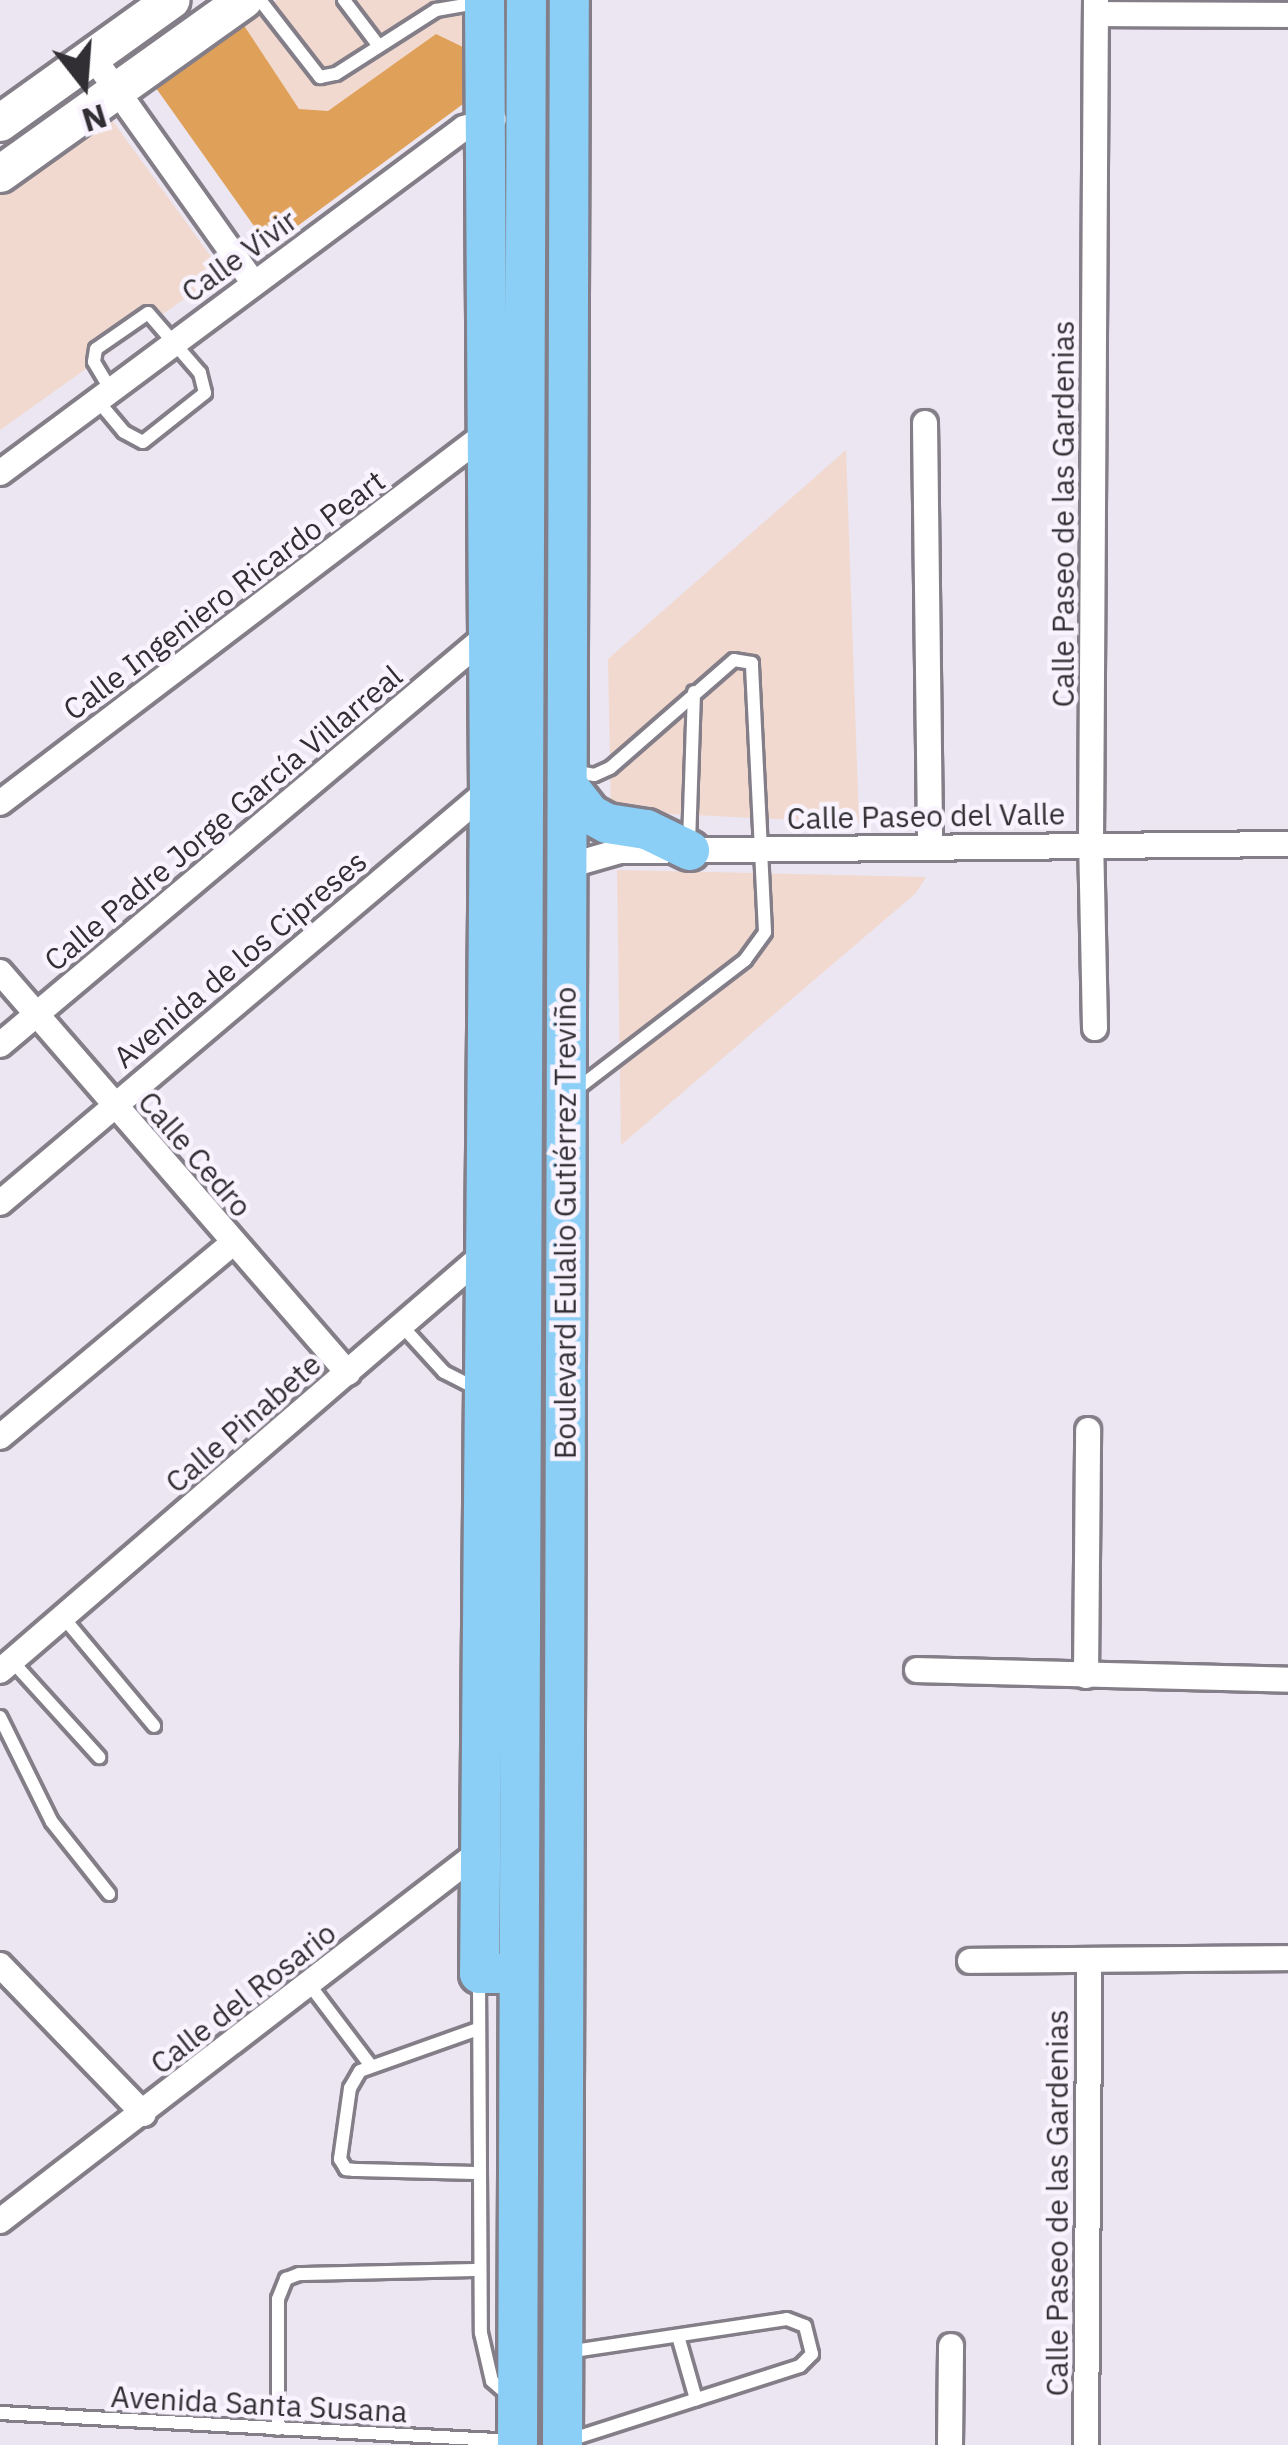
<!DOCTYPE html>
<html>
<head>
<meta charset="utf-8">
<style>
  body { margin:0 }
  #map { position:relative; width:1288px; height:2445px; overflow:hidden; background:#ebe6f1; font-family:"IBM Plex Sans",sans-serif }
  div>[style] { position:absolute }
  .commercial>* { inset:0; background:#f1d9cf }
  .building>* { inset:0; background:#dfa059 }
  .roads { filter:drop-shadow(3px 0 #837e88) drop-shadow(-3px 0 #837e88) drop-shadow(0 3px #837e88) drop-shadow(0 -3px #837e88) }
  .lane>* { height:12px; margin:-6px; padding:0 6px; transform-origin:6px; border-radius:6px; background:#fff }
  .street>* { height:24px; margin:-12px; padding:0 12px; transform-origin:12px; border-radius:12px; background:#fff }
  .secondary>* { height:36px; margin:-18px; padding:0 18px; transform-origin:18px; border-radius:18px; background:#fff }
  .primary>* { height:39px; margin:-19.5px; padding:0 19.5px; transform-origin:19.5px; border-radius:19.5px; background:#8bcff6 }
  span { translate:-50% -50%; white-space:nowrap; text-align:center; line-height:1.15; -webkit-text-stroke:9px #f8f3fe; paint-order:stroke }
  .street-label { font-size:30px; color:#312f33 }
  .north { position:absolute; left:24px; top:24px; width:120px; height:120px; -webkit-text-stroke:9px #f8f3fe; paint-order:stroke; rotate:163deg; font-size:33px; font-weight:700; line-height:48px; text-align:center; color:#312f33 }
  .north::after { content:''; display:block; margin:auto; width:42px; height:54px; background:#312f33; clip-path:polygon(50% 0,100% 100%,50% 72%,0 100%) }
</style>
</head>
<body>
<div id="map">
  <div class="commercial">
    <i style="clip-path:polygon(277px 0,468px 0,467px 101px,269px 247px,156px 88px)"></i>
    <i style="clip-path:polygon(107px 113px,222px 272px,0 430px,0 189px)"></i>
    <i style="clip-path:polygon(846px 450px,859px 823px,611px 811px,608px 659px)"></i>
    <i style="clip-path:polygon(617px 870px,926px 877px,916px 893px,621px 1145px)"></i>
  </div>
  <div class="building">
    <i style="clip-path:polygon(243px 24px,299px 109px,328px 111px,436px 34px,467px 49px,467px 101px,269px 247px,156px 88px)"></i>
  </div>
  <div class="roads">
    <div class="lane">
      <i style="left:260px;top:0;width:98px;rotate:52.1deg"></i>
      <i style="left:320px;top:77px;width:16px;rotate:-11deg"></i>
      <i style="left:336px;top:74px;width:119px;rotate:-32.6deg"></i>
      <i style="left:436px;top:10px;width:42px;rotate:-9.7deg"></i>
      <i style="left:344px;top:0;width:56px;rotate:52.9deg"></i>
      <i style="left:98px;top:401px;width:40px;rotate:50deg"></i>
      <i style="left:124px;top:432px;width:21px;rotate:28deg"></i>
      <i style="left:143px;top:442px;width:79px;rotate:-38.3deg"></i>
      <i style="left:205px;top:393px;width:21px;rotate:-104deg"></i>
      <i style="left:200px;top:373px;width:79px;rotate:-130.9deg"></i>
      <i style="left:148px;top:313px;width:63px;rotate:145.3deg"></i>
      <i style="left:96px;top:349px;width:13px;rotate:99deg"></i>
      <i style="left:94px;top:362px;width:31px;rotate:59deg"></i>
      <i style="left:689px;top:843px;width:151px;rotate:-88.1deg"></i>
      <i style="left:573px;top:1092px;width:217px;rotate:-37.5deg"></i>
      <i style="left:745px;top:960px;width:34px;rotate:-54deg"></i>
      <i style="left:765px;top:932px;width:269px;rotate:-92.8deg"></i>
      <i style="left:752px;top:663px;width:18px;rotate:-171deg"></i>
      <i style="left:734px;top:660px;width:164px;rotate:138.9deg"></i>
      <i style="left:610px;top:768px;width:17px;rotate:156deg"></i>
      <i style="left:594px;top:775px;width:20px;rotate:-169deg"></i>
      <i style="left:402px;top:1326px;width:62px;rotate:47.6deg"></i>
      <i style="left:444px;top:1372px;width:38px;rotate:27deg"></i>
      <i style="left:63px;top:1617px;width:142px;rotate:50.1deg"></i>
      <i style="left:12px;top:1661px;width:130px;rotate:47.8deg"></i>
      <i style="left:0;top:1717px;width:117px;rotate:63.7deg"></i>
      <i style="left:52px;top:1822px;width:92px;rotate:51.6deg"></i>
      <i style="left:479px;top:1980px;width:353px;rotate:89.7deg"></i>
      <i style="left:481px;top:2333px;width:49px;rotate:77.1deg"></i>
      <i style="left:492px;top:2381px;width:21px;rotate:41deg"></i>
      <i style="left:309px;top:1984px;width:103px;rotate:52.9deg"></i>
      <i style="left:478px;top:2029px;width:125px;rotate:160.4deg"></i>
      <i style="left:360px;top:2071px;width:20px;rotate:120deg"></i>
      <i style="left:350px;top:2088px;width:72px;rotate:98deg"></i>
      <i style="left:340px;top:2159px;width:12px;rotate:59deg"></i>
      <i style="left:346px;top:2169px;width:8px;rotate:7deg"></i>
      <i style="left:354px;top:2170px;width:125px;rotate:1.4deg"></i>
      <i style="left:678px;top:2336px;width:66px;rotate:74.1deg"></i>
      <i style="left:567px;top:2352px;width:222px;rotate:-8.5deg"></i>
      <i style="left:787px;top:2319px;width:19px;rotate:21deg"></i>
      <i style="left:805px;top:2326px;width:29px;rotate:76deg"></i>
      <i style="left:812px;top:2354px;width:17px;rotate:135deg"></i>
      <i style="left:800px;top:2366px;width:243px;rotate:162.2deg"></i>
      <i style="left:0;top:2413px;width:515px;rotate:3.12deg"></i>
      <i style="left:278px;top:2429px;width:130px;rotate:-90deg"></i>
      <i style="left:278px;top:2299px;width:22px;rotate:-68deg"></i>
      <i style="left:286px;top:2279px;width:14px;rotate:-21deg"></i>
      <i style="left:299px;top:2274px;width:180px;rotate:-1.3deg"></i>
    </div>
    <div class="street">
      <i style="left:1096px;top:14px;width:192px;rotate:0.3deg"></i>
      <i style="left:93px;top:57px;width:276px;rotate:54.6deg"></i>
      <i style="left:925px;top:423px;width:423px;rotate:89.3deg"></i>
      <i style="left:0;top:473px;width:578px;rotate:-36.63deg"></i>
      <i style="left:464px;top:128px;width:31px;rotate:-17deg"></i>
      <i style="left:0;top:803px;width:608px;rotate:-37.25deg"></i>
      <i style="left:568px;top:866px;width:54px;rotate:-16.1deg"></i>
      <i style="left:620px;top:851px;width:668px;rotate:-0.6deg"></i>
      <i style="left:0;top:972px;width:531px;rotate:49.05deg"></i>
      <i style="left:1095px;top:1028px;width:185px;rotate:-91.2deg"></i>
      <i style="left:1091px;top:843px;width:843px;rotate:-89.66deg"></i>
      <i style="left:0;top:1045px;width:632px;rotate:-40.06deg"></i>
      <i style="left:0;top:1203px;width:643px;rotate:-40.2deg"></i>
      <i style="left:0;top:1437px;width:303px;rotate:-39.8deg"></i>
      <i style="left:917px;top:1670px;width:371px;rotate:1.5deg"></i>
      <i style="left:0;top:1671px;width:647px;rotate:-40.74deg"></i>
      <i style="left:1086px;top:1676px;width:246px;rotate:-89.5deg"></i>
      <i style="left:970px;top:1961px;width:318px;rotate:-0.5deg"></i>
      <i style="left:0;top:1965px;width:207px;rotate:46deg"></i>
      <i style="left:0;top:2221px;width:610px;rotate:-37.6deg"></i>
      <i style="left:950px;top:2445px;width:99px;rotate:-89.4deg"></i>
      <i style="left:1086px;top:2445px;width:484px;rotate:-89.6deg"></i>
    </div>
    <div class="secondary">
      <i style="left:0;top:123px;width:211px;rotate:-35.6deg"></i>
      <i style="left:0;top:174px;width:300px;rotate:-35.5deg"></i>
    </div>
    <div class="primary">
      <i style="left:484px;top:0;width:789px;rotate:89.64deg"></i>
      <i style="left:489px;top:789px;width:1184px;rotate:90.48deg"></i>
      <i style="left:479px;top:1973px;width:37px"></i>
      <i style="left:568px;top:786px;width:36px;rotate:52deg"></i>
      <i style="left:590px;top:814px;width:19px;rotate:28deg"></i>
      <i style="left:607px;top:823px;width:39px;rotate:9deg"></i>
      <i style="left:646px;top:829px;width:48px;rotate:26deg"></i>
      <i style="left:517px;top:2445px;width:2445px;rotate:-89.79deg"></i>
      <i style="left:562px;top:2445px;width:2445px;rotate:-89.84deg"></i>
    </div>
  </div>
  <div class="street-label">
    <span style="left:239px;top:256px;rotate:-36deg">Calle Vivir</span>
    <span style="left:1063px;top:514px;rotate:-90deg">Calle Paseo de las Gardenias</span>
    <span style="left:224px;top:595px;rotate:-37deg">Calle Ingeniero Ricardo Peart</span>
    <span style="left:926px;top:816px;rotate:-1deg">Calle Paseo del Valle</span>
    <span style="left:223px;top:818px;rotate:-40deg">Calle Padre Jorge García Villarreal</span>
    <span style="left:240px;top:959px;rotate:-40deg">Avenida de los Cipreses</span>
    <span style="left:195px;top:1154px;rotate:49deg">Calle Cedro</span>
    <span style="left:565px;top:1223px;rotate:-90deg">Boulevard Eulalio Gutiérrez Treviño</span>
    <span style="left:243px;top:1423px;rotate:-41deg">Calle Pinabete</span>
    <span style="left:243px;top:1998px;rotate:-38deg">Calle del Rosario</span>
    <span style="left:1057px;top:2203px;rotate:-90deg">Calle Paseo de las Gardenias</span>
    <span style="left:259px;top:2404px;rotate:3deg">Avenida Santa Susana</span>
  </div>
  <div class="north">N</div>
</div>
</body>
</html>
